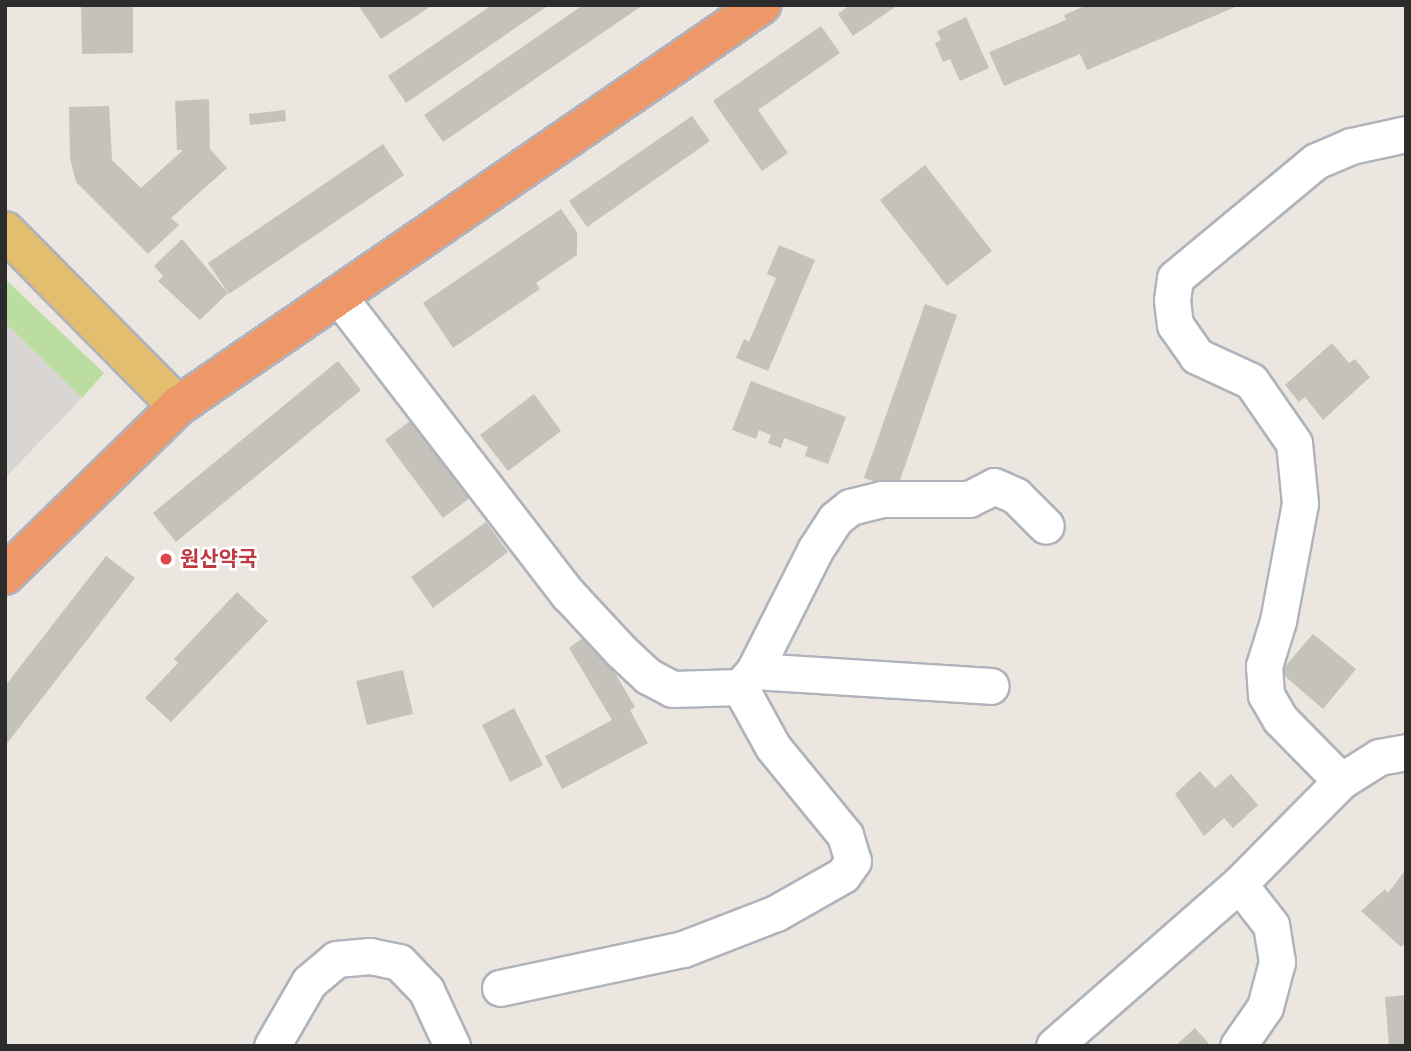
<!DOCTYPE html>
<html>
<head>
<meta charset="utf-8">
<style>
  body { margin:0 }
  #map { position:relative; width:1411px; height:1051px; overflow:hidden; background:#ece6e0; font-family:Karla,"Noto Sans KR",sans-serif }
  div>[style] { position:absolute }
  .green>* { inset:0; background:#bbdda2 }
  .plaza>* { inset:0; background:#d9d5d2 }
  .building>* { inset:0; background:#c5c1bb }
  .roads { filter:drop-shadow(2px 0 #b0b3bb) drop-shadow(-2px 0 #b0b3bb) drop-shadow(0 2px #b0b3bb) drop-shadow(0 -2px #b0b3bb) }
  .minor>* { height:35px; margin:-17.5px; padding:0 17.5px; transform-origin:17.5px; border-radius:17.5px; background:#fff }
  .major>* { height:38px; margin:-19px; padding:0 19px; transform-origin:19px; border-radius:19px; background:#e3be6e }
  .highway>* { height:38px; margin:-19px; padding:0 19px; transform-origin:19px; border-radius:19px; background:#ee9869 }
  .dots>* { width:19px; height:19px; translate:-50% -50%; box-sizing:border-box; border:4px solid #fff; border-radius:50% }
  span { translate:-50% -50%; white-space:nowrap; text-align:center; line-height:1.15; -webkit-text-stroke:5px #fff; paint-order:stroke }
  .health-label { font-size:21px; color:#be3a42; font-weight:700 }
  .left { translate:0 -50%; text-align:left }
  .frame { position:absolute; inset:0; border:7px solid #2c2c2c; pointer-events:none }
</style>
</head>
<body>
<div id="map">
  <div class="green">
    <i style="clip-path:polygon(5px 279px,104px 373px,82px 398px,5px 323px)"></i>
  </div>
  <div class="plaza">
    <i style="clip-path:polygon(5px 323px,82px 398px,5px 478px)"></i>
  </div>
  <div class="building">
    <i style="clip-path:polygon(81px 5px,133px 5px,133px 53px,82px 54px)"></i>
    <i style="clip-path:polygon(358px 5px,433px 5px,381px 39px)"></i>
    <i style="clip-path:polygon(492px 5px,549px 5px,406px 103px,388px 76px)"></i>
    <i style="clip-path:polygon(583px 5px,643px 5px,443px 142px,424px 115px)"></i>
    <i style="clip-path:polygon(850px 5px,898px 5px,853px 36px,838px 14px)"></i>
    <i style="clip-path:polygon(1087px 5px,1240px 5px,1087px 70px,1080px 54px,1004px 86px,989px 52px,1066px 20px,1064px 15px)"></i>
    <i style="clip-path:polygon(966px 17px,989px 68px,960px 81px,950px 59px,943px 62px,935px 43px,941px 40px,937px 31px)"></i>
    <i style="clip-path:polygon(821px 26px,840px 53px,758px 110px,788px 153px,762px 171px,713px 101px)"></i>
    <i style="clip-path:polygon(209px 99px,210px 149px,227px 168px,171px 218px,179px 225px,148px 254px,76px 182px,70px 158px,69px 107px,109px 106px,112px 160px,141px 188px,183px 150px,177px 150px,175px 101px)"></i>
    <i style="clip-path:polygon(285px 110px,286px 121px,250px 125px,249px 114px)"></i>
    <i style="clip-path:polygon(692px 116px,710px 141px,587px 227px,569px 201px)"></i>
    <i style="clip-path:polygon(383px 144px,404px 175px,229px 294px,208px 263px)"></i>
    <i style="clip-path:polygon(925px 165px,992px 251px,947px 286px,880px 200px)"></i>
    <i style="clip-path:polygon(561px 209px,577px 232px,577px 255px,536px 283px,540px 289px,453px 348px,423px 303px)"></i>
    <i style="clip-path:polygon(182px 239px,228px 293px,200px 320px,158px 281px,163px 276px,154px 266px)"></i>
    <i style="clip-path:polygon(779px 245px,815px 260px,768px 371px,736px 358px,744px 339px,749px 342px,776px 278px,767px 274px)"></i>
    <i style="clip-path:polygon(925px 304px,957px 315px,897px 489px,864px 478px)"></i>
    <i style="clip-path:polygon(1332px 343px,1349px 363px,1355px 359px,1370px 377px,1323px 420px,1305px 397px,1299px 402px,1285px 385px)"></i>
    <i style="clip-path:polygon(338px 361px,361px 390px,176px 542px,153px 513px)"></i>
    <i style="clip-path:polygon(751px 381px,846px 417px,828px 464px,805px 456px,808px 447px,784px 438px,781px 448px,768px 443px,771px 435px,759px 430px,756px 439px,732px 430px)"></i>
    <i style="clip-path:polygon(534px 394px,561px 431px,508px 471px,480px 435px)"></i>
    <i style="clip-path:polygon(419px 414px,478px 492px,443px 518px,385px 440px)"></i>
    <i style="clip-path:polygon(486px 522px,508px 552px,433px 608px,411px 577px)"></i>
    <i style="clip-path:polygon(106px 556px,135px 578px,5px 746px,5px 686px)"></i>
    <i style="clip-path:polygon(237px 592px,268px 621px,171px 722px,145px 698px,178px 663px,174px 659px)"></i>
    <i style="clip-path:polygon(591px 632px,635px 707px,630px 710px,648px 743px,562px 789px,545px 756px,612px 720px,569px 648px)"></i>
    <i style="clip-path:polygon(1313px 634px,1356px 669px,1323px 709px,1280px 672px)"></i>
    <i style="clip-path:polygon(403px 670px,413px 714px,367px 725px,356px 681px)"></i>
    <i style="clip-path:polygon(514px 708px,543px 765px,510px 782px,482px 725px)"></i>
    <i style="clip-path:polygon(1200px 771px,1215px 788px,1231px 774px,1258px 805px,1233px 828px,1224px 818px,1204px 836px,1175px 794px)"></i>
    <i style="clip-path:polygon(1406px 869px,1406px 943px,1401px 947px,1361px 911px,1385px 889px,1388px 893px)"></i>
    <i style="clip-path:polygon(1406px 995px,1406px 1046px,1389px 1046px,1385px 997px)"></i>
    <i style="clip-path:polygon(1195px 1028px,1211px 1046px,1175px 1046px)"></i>
  </div>
  <div class="roads">
    <div class="minor">
      <i style="left:339px;top:297px;width:375px;rotate:52.4deg"></i>
      <i style="left:568px;top:594px;width:78px;rotate:47.1deg"></i>
      <i style="left:621px;top:651px;width:37px;rotate:43deg"></i>
      <i style="left:648px;top:676px;width:27px;rotate:28deg"></i>
      <i style="left:672px;top:689px;width:68px;rotate:-1.7deg"></i>
      <i style="left:740px;top:687px;width:68px;rotate:61.2deg"></i>
      <i style="left:773px;top:747px;width:114px;rotate:50.7deg"></i>
      <i style="left:845px;top:835px;width:27px;rotate:73deg"></i>
      <i style="left:853px;top:861px;width:17px;rotate:126deg"></i>
      <i style="left:843px;top:875px;width:77px;rotate:150.4deg"></i>
      <i style="left:776px;top:913px;width:100px;rotate:158.8deg"></i>
      <i style="left:683px;top:949px;width:187px;rotate:168deg"></i>
      <i style="left:754px;top:671px;width:237px;rotate:3.6deg"></i>
      <i style="left:740px;top:687px;width:21px;rotate:-49deg"></i>
      <i style="left:754px;top:671px;width:136px;rotate:-63.2deg"></i>
      <i style="left:815px;top:550px;width:37px;rotate:-57deg"></i>
      <i style="left:835px;top:519px;width:19px;rotate:-39deg"></i>
      <i style="left:850px;top:507px;width:33px;rotate:-14deg"></i>
      <i style="left:882px;top:499px;width:87px"></i>
      <i style="left:969px;top:499px;width:28px;rotate:-27deg"></i>
      <i style="left:994px;top:486px;width:24px;rotate:24deg"></i>
      <i style="left:1016px;top:496px;width:42px;rotate:45deg"></i>
      <i style="left:1341px;top:781px;width:87px;rotate:-134.5deg"></i>
      <i style="left:1280px;top:719px;width:28px;rotate:-120deg"></i>
      <i style="left:1266px;top:695px;width:29px;rotate:-94deg"></i>
      <i style="left:1264px;top:666px;width:47px;rotate:-72.7deg"></i>
      <i style="left:1278px;top:621px;width:120px;rotate:-79.4deg"></i>
      <i style="left:1300px;top:503px;width:60px;rotate:-95.7deg"></i>
      <i style="left:1294px;top:443px;width:75px;rotate:-124.7deg"></i>
      <i style="left:1251px;top:381px;width:60px;rotate:-155.2deg"></i>
      <i style="left:1197px;top:356px;width:38px;rotate:-125deg"></i>
      <i style="left:1175px;top:325px;width:25px;rotate:-97deg"></i>
      <i style="left:1172px;top:300px;width:22px;rotate:-82deg"></i>
      <i style="left:1175px;top:278px;width:183px;rotate:-39.7deg"></i>
      <i style="left:1316px;top:161px;width:38px;rotate:-23deg"></i>
      <i style="left:1351px;top:146px;width:56px;rotate:-12.3deg"></i>
      <i style="left:272px;top:1046px;width:74px;rotate:-60deg"></i>
      <i style="left:309px;top:982px;width:35px;rotate:-40deg"></i>
      <i style="left:336px;top:959px;width:34px;rotate:-5deg"></i>
      <i style="left:370px;top:956px;width:30px;rotate:12deg"></i>
      <i style="left:399px;top:962px;width:39px;rotate:46deg"></i>
      <i style="left:426px;top:990px;width:62px;rotate:65.1deg"></i>
      <i style="left:1054px;top:1046px;width:246px;rotate:-41.2deg"></i>
      <i style="left:1239px;top:884px;width:145px;rotate:-45.3deg"></i>
      <i style="left:1341px;top:781px;width:45px;rotate:-32.3deg"></i>
      <i style="left:1379px;top:757px;width:27px;rotate:-10deg"></i>
      <i style="left:1238px;top:1046px;width:47px;rotate:-55.3deg"></i>
      <i style="left:1265px;top:1007px;width:47px;rotate:-75.1deg"></i>
      <i style="left:1277px;top:962px;width:37px;rotate:-99deg"></i>
      <i style="left:1271px;top:925px;width:52px;rotate:-128deg"></i>
    </div>
    <div class="major">
      <i style="left:5px;top:231px;width:246px;rotate:45.3deg"></i>
    </div>
    <div class="highway">
      <i style="left:5px;top:575px;width:242px;rotate:-44.3deg"></i>
      <i style="left:178px;top:406px;width:708px;rotate:-34.52deg"></i>
    </div>
  </div>
  <div class="dots">
    <i style="left:166px;top:559px;background:#e0444e"></i>
  </div>
  <div class="health-label">
    <span class="left" style="left:180px;top:559px">원산약국</span>
  </div>
  <div class="frame"></div>
</div>
</body>
</html>
